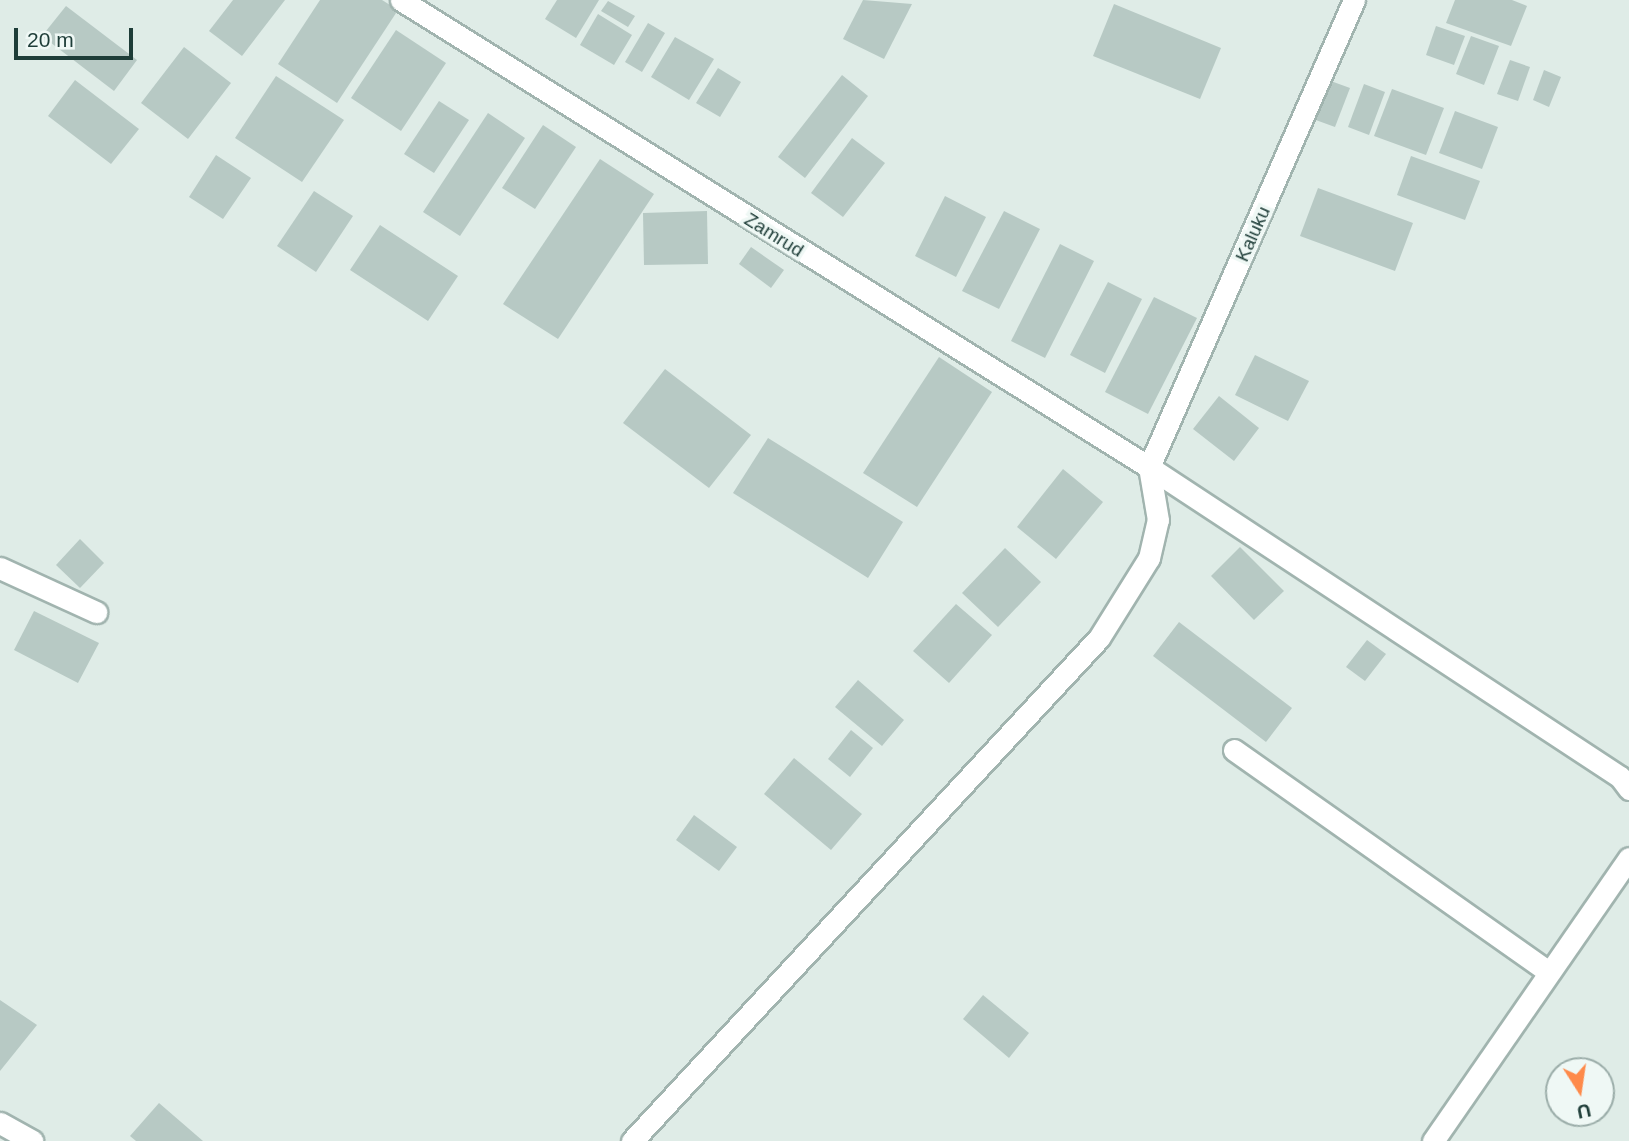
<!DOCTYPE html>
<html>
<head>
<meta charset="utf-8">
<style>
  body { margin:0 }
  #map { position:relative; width:1629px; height:1141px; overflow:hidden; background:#dfece7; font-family:Helvetica,sans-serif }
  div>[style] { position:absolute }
  .building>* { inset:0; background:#b7c9c4 }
  .roads { filter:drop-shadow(2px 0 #a1b4af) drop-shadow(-2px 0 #a1b4af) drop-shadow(0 2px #a1b4af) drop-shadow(0 -2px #a1b4af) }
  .minor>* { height:21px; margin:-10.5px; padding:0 10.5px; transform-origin:10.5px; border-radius:10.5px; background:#fff }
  span { translate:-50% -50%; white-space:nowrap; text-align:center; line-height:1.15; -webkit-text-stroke:7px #eff8f5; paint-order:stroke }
  .street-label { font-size:19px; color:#1e3d38 }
  .north { position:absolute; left:1545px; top:1057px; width:70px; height:70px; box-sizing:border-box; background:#eff8f5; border:2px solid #9bada9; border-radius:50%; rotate:168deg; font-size:19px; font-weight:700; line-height:28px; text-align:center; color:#1e3d38 }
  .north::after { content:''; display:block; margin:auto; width:24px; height:32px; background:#fe8a4a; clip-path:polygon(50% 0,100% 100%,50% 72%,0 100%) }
  .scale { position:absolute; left:14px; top:28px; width:119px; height:32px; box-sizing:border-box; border:4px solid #1e3d38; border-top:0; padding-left:9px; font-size:21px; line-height:24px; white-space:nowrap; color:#1e3d38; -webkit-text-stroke:5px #eff8f5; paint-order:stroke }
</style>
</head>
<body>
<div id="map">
  <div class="building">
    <i style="clip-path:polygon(233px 0,285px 0,242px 56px,209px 31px)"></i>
    <i style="clip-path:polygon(320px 0,382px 0,398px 10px,337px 103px,278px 64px)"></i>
    <i style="clip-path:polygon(557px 0,599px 0,576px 38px,545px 19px)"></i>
    <i style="clip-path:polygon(863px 0,912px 4px,884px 59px,843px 39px)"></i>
    <i style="clip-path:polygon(1455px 0,1512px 0,1527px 6px,1511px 46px,1446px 23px)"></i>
    <i style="clip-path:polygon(608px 1px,635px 16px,628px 27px,601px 11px)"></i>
    <i style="clip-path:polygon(1114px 4px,1221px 48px,1200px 99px,1093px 56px)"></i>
    <i style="clip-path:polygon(66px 6px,137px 60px,114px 91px,42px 36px)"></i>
    <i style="clip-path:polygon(598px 14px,632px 35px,614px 65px,580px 45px)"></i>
    <i style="clip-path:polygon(648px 23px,665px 33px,642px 72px,625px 62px)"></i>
    <i style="clip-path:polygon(1436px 26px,1465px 36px,1454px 65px,1426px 55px)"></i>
    <i style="clip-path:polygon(396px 30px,446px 63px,401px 131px,351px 98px)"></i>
    <i style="clip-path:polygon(1471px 36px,1499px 46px,1484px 85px,1456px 74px)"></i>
    <i style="clip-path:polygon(675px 37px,714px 59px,689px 100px,651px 77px)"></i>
    <i style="clip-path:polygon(184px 47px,231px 83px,188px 139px,141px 103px)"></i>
    <i style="clip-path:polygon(1510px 60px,1530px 67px,1518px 101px,1497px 94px)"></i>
    <i style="clip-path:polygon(718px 68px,741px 82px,720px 117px,696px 103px)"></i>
    <i style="clip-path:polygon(1544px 70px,1561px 77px,1549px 107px,1533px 100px)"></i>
    <i style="clip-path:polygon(842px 75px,868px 96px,805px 178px,778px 157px)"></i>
    <i style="clip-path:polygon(276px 76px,344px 120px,302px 182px,235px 138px)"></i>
    <i style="clip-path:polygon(75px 80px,139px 129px,111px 164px,48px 116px)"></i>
    <i style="clip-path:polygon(1328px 80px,1350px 88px,1335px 127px,1313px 119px)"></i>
    <i style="clip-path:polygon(1364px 84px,1385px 92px,1369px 135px,1348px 127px)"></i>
    <i style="clip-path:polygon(1392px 89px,1444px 108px,1426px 155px,1374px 136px)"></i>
    <i style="clip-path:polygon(439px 101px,469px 120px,434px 173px,404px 154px)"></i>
    <i style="clip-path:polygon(1455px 111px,1498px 127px,1482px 169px,1439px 153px)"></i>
    <i style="clip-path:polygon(488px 113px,525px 138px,460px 236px,423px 212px)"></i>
    <i style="clip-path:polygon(543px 125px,576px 147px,535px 209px,502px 188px)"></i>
    <i style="clip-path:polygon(852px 138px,885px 163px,843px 217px,811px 193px)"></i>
    <i style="clip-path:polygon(216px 155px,251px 178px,223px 219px,189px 197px)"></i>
    <i style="clip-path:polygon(1411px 156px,1480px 181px,1465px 220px,1397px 195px)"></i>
    <i style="clip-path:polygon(600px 159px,654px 194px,558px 339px,503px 304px)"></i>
    <i style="clip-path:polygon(1318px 188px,1413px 223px,1395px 271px,1300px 236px)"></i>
    <i style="clip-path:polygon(314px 191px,353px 216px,316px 272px,277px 246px)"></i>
    <i style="clip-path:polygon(945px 196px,986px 217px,956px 277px,915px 256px)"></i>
    <i style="clip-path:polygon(707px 211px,708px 264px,644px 265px,643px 213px)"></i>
    <i style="clip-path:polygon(1004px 211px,1040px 229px,999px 309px,962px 291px)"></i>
    <i style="clip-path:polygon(380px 225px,458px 276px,428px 321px,350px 270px)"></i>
    <i style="clip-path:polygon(1060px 244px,1094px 261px,1045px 358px,1011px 341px)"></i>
    <i style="clip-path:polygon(751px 247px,784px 270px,771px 288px,739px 264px)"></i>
    <i style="clip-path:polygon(1108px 282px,1142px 299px,1105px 373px,1070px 355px)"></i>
    <i style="clip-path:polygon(1154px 297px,1197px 318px,1148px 414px,1105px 392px)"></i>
    <i style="clip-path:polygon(1255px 355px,1309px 381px,1288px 421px,1235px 395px)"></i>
    <i style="clip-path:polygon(939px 357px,992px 392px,917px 507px,863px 473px)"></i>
    <i style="clip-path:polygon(665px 369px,751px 435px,709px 488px,623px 423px)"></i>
    <i style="clip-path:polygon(1219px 396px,1259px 428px,1234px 461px,1193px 429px)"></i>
    <i style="clip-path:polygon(768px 438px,903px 522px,868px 578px,733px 493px)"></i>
    <i style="clip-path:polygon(1063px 469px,1103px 502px,1056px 559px,1017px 527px)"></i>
    <i style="clip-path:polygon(80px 539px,104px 563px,80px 588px,56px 565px)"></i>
    <i style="clip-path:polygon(1240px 547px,1284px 591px,1254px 620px,1211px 576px)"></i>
    <i style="clip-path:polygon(1005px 548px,1041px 582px,998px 627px,962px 593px)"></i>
    <i style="clip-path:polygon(956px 604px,992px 635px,949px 683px,913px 651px)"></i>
    <i style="clip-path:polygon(34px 611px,99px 643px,78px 683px,14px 650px)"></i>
    <i style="clip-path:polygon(1179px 622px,1292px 708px,1266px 742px,1153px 656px)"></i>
    <i style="clip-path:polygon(1367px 640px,1386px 654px,1365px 681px,1346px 667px)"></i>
    <i style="clip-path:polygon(858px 680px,904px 720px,882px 746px,835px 707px)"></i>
    <i style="clip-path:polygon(851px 730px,873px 748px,850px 777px,828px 759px)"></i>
    <i style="clip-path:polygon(794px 758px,862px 814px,831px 850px,764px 794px)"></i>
    <i style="clip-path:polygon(694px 815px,737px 847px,719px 871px,676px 840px)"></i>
    <i style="clip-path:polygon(983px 995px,1029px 1033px,1009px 1058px,963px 1019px)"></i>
    <i style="clip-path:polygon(0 1000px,37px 1025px,0 1071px)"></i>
    <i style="clip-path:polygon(159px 1103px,203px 1141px,136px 1141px,130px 1136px)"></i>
  </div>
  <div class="roads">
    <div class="minor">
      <i style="left:401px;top:0;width:882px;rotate:31.98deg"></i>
      <i style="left:1149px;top:467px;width:564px;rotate:33.35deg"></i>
      <i style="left:1620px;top:777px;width:15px;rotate:53deg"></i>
      <i style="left:1149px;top:467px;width:510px;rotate:-66.3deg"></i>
      <i style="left:0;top:568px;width:106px;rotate:24.6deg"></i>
      <i style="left:1234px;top:750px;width:385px;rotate:35.2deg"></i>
      <i style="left:0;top:1123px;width:37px;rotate:29deg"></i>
      <i style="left:632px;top:1141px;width:686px;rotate:-47.13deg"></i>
      <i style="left:1099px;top:638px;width:94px;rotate:-58deg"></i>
      <i style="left:1149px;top:558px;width:39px;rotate:-77deg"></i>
      <i style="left:1158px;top:520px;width:54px;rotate:-99.6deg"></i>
      <i style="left:1433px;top:1141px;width:344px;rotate:-55.3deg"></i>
    </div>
  </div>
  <div class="street-label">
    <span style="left:1253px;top:234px;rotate:-66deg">Kaluku</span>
    <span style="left:774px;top:235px;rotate:32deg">Zamrud</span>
  </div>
  <div class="north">U</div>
  <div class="scale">20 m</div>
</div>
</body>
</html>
